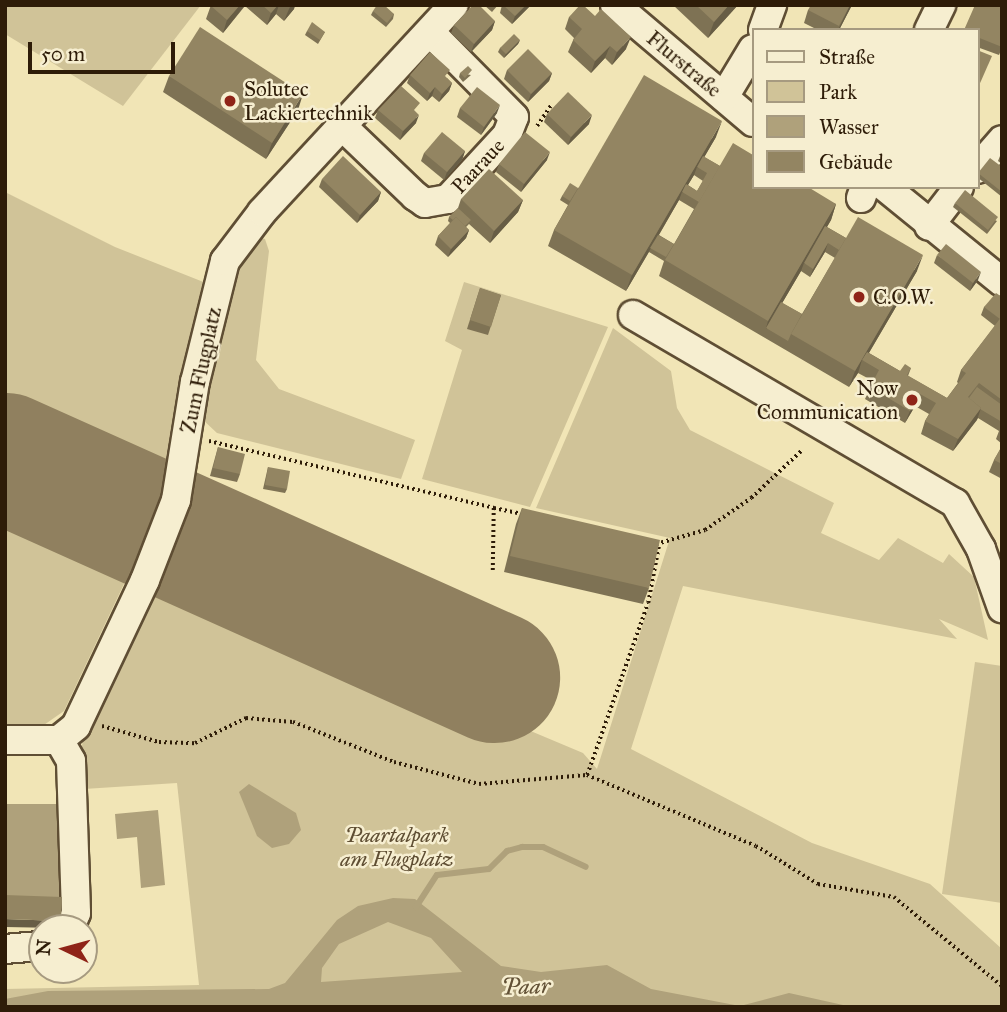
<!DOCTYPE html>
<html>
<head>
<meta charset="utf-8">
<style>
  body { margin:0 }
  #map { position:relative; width:1007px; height:1012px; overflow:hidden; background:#f1e5b6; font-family:"IM FELL Great Primer",serif }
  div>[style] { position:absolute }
  .green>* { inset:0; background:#d0c398 }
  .water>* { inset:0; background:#afa17b }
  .stream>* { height:6px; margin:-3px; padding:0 3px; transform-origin:3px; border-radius:3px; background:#afa17b }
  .runway>* { height:131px; margin:-65.5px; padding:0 65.5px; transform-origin:65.5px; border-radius:65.5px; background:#90805f }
  .path>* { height:3.5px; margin-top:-1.75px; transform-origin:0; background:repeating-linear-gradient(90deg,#2e1c08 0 2px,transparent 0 5.5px) }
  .roads { filter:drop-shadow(2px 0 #5f4e34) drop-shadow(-2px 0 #5f4e34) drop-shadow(0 2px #5f4e34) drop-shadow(0 -2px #5f4e34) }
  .minor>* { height:28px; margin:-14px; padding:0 14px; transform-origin:14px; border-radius:14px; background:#f6eed0 }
  .wall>* { inset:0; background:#7e7254 }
  .shaded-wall>* { inset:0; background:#675d45 }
  .building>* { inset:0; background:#938562 }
  .dots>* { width:19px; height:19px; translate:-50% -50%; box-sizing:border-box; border:4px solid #f6eed0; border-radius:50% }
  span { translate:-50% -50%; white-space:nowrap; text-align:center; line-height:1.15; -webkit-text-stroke:5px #f6eed0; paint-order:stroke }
  .street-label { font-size:21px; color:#2e1c08 }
  .poi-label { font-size:21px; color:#2e1c08 }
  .left { translate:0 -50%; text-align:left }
  .right { translate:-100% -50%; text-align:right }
  .park-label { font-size:21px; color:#5f4e33; font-style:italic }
  .water-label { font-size:23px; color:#625136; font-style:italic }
  .frame { position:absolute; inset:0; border:7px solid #2e1c08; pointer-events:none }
  .legend { position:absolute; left:752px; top:28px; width:228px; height:161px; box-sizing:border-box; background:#f6eed0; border:2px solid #a69a80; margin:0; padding:9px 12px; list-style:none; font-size:21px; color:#2e1c08 }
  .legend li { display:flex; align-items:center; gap:14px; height:35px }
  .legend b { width:35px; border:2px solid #a69a80 }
  .north { position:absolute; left:28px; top:914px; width:70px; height:70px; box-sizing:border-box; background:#f6eed0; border:2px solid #a69a80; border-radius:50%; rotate:275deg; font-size:19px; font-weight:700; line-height:28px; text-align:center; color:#2e1c08 }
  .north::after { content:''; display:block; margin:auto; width:24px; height:32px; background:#8f2418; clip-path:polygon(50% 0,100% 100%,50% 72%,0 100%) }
  .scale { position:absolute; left:28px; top:42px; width:147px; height:32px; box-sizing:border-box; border:4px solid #2e1c08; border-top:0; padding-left:9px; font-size:21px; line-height:24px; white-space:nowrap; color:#2e1c08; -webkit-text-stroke:5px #f6eed0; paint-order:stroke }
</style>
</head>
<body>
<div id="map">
  <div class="green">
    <i style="clip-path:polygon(5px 5px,201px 5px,123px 106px,5px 34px)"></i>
    <i style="clip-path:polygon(5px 192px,115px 247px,206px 283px,167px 475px,5px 404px)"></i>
    <i style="clip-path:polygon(256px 237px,265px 239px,269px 251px,256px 360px,279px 389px,415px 440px,401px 479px,217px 433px,202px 419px,236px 270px)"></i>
    <i style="clip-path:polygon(464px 282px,608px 327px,530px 507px,422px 479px,462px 350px,445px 341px)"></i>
    <i style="clip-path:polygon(613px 328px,671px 371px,677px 408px,690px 430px,834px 503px,821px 533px,879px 560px,898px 538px,943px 563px,949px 554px,974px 577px,988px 640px,939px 619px,957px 639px,683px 586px,631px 749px,812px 843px,930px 884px,1002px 949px,1002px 1007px,5px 1007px,5px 989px,199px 985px,177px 783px,84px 789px,79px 775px,84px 728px,159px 575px,583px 753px,597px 769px,670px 538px,536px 508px)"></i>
    <i style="clip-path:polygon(5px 508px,131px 569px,64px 711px,41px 727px,5px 727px)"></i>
    <i style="clip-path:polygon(975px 662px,1002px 666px,1002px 903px,942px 894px)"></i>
  </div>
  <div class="water">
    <i style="clip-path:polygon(249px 784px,296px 813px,301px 830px,289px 844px,272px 848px,257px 836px,239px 792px)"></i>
    <i style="clip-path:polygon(5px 804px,65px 804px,65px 900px,5px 900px)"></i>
    <i style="clip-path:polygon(158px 810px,165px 885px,141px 888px,137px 837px,117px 839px,115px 814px)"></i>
    <i style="clip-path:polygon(evenodd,393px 898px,415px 899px,501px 966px,541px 972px,607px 965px,651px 989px,740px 1006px,789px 993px,852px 1007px,5px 1007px,5px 999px,48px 991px,269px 989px,285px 983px,337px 920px,358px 906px,393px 898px,388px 922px,431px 938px,462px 972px,321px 982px,322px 968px,339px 944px,388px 922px)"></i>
  </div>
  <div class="stream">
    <i style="left:416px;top:907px;width:38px;rotate:-57deg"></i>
    <i style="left:437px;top:875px;width:52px;rotate:-6.6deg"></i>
    <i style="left:489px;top:869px;width:25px;rotate:-45deg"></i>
    <i style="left:507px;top:851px;width:16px;rotate:-15deg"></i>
    <i style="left:522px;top:847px;width:21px"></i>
    <i style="left:543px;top:847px;width:47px;rotate:24.9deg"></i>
  </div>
  <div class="runway">
    <i style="left:5px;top:458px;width:536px;rotate:24.13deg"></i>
  </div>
  <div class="path">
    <i style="left:537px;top:126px;width:27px;rotate:-56deg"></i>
    <i style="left:209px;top:441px;width:293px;rotate:13.2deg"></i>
    <i style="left:494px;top:508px;width:64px;rotate:90.9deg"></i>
    <i style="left:494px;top:508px;width:29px;rotate:12deg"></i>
    <i style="left:656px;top:544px;width:51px;rotate:-15.9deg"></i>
    <i style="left:705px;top:530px;width:56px;rotate:-34.8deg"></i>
    <i style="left:751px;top:498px;width:69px;rotate:-43.2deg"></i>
    <i style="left:102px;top:726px;width:59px;rotate:15.7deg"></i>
    <i style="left:159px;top:742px;width:36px;rotate:2deg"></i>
    <i style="left:195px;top:743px;width:57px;rotate:-26.1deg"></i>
    <i style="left:246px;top:718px;width:47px;rotate:4.9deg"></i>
    <i style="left:293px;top:722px;width:109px;rotate:21.6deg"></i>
    <i style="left:394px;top:762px;width:88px;rotate:14.5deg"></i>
    <i style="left:479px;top:784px;width:108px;rotate:-4.8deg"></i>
    <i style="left:587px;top:775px;width:183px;rotate:22.8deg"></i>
    <i style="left:756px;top:846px;width:73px;rotate:31.5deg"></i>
    <i style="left:818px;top:884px;width:77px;rotate:9.7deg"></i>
    <i style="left:894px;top:897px;width:140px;rotate:39.5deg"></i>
    <i style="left:587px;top:775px;width:182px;rotate:-70.5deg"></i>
    <i style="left:648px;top:603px;width:60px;rotate:-79.4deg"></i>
  </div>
  <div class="roads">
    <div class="minor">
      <i style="left:615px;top:5px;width:181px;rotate:40.3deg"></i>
      <i style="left:763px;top:30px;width:27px;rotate:-70deg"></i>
      <i style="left:929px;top:30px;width:28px;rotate:-64deg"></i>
      <i style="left:724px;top:97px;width:56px;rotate:-58.9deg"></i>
      <i style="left:342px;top:126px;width:101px;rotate:43.8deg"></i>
      <i style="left:415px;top:196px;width:12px;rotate:35deg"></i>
      <i style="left:425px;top:203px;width:23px;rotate:-10deg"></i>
      <i style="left:448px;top:199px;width:87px;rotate:-47.3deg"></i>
      <i style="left:507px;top:135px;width:19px;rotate:-69deg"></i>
      <i style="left:514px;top:117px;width:120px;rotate:-134.7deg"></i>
      <i style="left:977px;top:169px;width:38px;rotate:-49deg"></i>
      <i style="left:885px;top:187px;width:151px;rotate:39.1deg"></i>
      <i style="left:861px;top:198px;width:12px;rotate:-70deg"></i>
      <i style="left:929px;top:226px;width:49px;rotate:-52.4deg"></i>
      <i style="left:633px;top:315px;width:373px;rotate:30.3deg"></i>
      <i style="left:955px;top:503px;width:53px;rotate:60.5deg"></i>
      <i style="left:981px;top:549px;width:63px;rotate:70.4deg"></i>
      <i style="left:5px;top:740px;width:54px"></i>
      <i style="left:59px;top:740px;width:22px;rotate:-39deg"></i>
      <i style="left:76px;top:726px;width:161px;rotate:-64.7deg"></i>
      <i style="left:145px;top:580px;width:86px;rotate:-68.8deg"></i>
      <i style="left:176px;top:500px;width:120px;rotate:-80.9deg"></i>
      <i style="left:195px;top:382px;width:125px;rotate:-76.1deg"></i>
      <i style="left:225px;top:261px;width:61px;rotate:-52.9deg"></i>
      <i style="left:262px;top:212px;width:282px;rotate:-47.2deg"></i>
      <i style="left:59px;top:740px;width:24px;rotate:60deg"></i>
      <i style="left:71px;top:761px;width:152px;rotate:88.1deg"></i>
      <i style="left:76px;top:913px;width:16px;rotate:112deg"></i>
      <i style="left:5px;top:949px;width:37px;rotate:-5deg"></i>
    </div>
  </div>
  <div class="wall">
    <i style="clip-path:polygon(211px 5px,295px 5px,294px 9px,284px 21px,276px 14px,267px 25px,245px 6px,223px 33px,206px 19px)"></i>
    <i style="clip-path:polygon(484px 5px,498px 5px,492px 12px)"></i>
    <i style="clip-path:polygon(502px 5px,531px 5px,512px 24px,500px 13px)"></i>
    <i style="clip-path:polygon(673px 5px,738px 5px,708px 38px)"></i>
    <i style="clip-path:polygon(852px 5px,839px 30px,818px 30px,804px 23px,808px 10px)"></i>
    <i style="clip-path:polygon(1002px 5px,1002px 48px,999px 55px,977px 47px,977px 30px)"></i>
    <i style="clip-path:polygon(373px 11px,394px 14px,393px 19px,386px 27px,371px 15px)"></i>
    <i style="clip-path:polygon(595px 16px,626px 49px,612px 65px,605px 58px,591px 73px,568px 52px,574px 38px,565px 29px,569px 17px)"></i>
    <i style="clip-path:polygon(495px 21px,492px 30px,471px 52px,451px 33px,454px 25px)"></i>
    <i style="clip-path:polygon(307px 31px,325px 32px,318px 44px,305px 35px)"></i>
    <i style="clip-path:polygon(520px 40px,518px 44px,504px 58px,498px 52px,500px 48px)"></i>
    <i style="clip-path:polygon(507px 70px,552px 73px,549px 81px,528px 102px,504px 79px)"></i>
    <i style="clip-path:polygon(460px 73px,471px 75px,463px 82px,459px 77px)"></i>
    <i style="clip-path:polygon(410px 75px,447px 78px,452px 83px,449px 91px,439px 102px,432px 96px,427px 101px,407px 83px)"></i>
    <i style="clip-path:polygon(169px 76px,298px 110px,266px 159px,163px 92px)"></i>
    <i style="clip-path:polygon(460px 108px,497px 113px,481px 135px,457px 117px)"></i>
    <i style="clip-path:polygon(378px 110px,416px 112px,416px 123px,400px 140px,375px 118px)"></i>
    <i style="clip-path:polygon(547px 114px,589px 124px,568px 145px,544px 122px)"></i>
    <i style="clip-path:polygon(evenodd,716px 137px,704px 157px,720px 166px,836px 204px,831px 220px,827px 227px,846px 238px,917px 271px,869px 353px,900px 371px,911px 368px,908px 376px,947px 398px,958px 383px,957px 382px,961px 370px,995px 326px,981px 315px,984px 307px,1002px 297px,1002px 444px,996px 439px,999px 431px,978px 418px,953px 451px,921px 434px,925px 421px,929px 414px,915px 406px,905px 423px,865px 399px,873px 381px,858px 373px,849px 387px,659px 276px,664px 261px,649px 252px,626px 291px,548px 246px,554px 230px,568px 205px,560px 200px,562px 196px,578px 188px,716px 137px,694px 175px,703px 181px,697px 191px,688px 185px,694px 175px,716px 137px,679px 200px,694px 209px,674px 244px,659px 235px,679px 200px,716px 137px,825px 252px,835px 258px,802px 314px,782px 303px,801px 271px,810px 277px,825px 252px)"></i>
    <i style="clip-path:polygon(465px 151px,462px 160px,444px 180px,421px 161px,424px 153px)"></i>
    <i style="clip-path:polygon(1002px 151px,1002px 164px,998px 161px)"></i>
    <i style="clip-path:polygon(547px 160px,521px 192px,496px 172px,499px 164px)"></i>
    <i style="clip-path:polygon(1002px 167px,1002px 197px,977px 177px,978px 173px)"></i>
    <i style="clip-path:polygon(322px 179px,381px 192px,378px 201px,357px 223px,319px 187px)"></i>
    <i style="clip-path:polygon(461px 199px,523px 200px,518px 212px,490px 243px,469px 224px,466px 227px,469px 230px,466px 238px,448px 257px,435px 245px,438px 236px,450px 223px,448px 221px,449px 217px,458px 208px)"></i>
    <i style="clip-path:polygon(955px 203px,997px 221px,987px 234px,953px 207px)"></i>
    <i style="clip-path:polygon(937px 255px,978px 280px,970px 291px,934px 263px)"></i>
    <i style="clip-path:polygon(480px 288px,501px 295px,488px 335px,467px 329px)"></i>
    <i style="clip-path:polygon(1002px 446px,1002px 479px,989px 472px,994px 460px)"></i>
    <i style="clip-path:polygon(218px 447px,240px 474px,237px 482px,210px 476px)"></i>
    <i style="clip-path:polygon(268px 467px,287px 489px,285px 493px,263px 489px)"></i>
    <i style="clip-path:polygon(522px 508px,649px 588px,643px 604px,504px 572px,516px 524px)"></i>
  </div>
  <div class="shaded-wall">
    <i style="clip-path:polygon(240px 5px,245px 5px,223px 33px,227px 20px)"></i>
    <i style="clip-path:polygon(278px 5px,279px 5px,276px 14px,267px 25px,271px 13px)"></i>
    <i style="clip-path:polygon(291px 5px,295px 5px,294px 9px,284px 21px,289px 9px)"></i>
    <i style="clip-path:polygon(526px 5px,531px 5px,512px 24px,515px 16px)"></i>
    <i style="clip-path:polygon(729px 5px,738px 5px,708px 38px,714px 22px)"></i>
    <i style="clip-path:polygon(850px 5px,852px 5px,839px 30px,838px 30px)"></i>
    <i style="clip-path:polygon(495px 21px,492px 30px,471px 52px,474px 44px)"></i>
    <i style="clip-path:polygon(631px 37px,626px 49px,612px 65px,617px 52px)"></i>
    <i style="clip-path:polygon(520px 40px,518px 44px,504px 58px,506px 54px)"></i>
    <i style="clip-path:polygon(610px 46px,605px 58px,591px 73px,595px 61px)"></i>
    <i style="clip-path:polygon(552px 73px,549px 81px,528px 102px,531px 94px)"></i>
    <i style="clip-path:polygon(452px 83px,449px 91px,439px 102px,442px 94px)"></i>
    <i style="clip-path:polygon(435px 87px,432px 96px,427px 101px,430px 93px)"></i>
    <i style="clip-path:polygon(303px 94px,298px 110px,266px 159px,272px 143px)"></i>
    <i style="clip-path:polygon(500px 105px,497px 113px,481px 135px,484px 127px)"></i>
    <i style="clip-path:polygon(419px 115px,416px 123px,400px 140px,403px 131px)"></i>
    <i style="clip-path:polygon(592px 115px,589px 124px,568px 145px,571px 137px)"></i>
    <i style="clip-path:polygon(722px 121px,716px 137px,698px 168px,697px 167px,694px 175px,683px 193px,682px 192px,679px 200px,626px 291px,632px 275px)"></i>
    <i style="clip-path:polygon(465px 151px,462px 160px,444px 180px,447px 172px)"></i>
    <i style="clip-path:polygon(550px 152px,547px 160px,521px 192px,524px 184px)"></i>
    <i style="clip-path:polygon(381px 192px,378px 201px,357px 223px,360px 215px)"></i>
    <i style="clip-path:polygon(523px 200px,518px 212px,490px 243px,494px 231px)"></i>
    <i style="clip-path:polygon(836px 204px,831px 220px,805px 264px,804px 263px,801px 271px,767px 329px,766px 328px,768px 321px)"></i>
    <i style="clip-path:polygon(469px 230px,466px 238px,448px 257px,451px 249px)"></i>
    <i style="clip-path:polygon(828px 243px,825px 252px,810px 277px,813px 269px)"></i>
    <i style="clip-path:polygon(923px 255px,917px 271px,864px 361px,862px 360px,858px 373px,849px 387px,855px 371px)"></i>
    <i style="clip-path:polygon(981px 272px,978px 280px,970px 291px,973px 283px)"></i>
    <i style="clip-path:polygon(920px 394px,915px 406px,905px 423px,910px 411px)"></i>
    <i style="clip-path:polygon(981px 408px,977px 420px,953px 451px,958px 439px)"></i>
    <i style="clip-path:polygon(5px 919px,61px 921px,59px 928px,5px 927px)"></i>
  </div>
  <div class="building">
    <i style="clip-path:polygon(211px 5px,240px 5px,227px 20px,211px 6px)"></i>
    <i style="clip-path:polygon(262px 5px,278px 5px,271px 13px)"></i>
    <i style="clip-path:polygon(377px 5px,384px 5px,394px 14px,387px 23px,373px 11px)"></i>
    <i style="clip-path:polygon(473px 5px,479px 5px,495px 21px,474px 44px,454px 25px)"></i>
    <i style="clip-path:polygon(503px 5px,526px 5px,515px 16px)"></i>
    <i style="clip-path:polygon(580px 5px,583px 5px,595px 16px,601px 9px,631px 37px,617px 52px,610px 46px,595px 61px,573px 40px,582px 29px,569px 17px)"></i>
    <i style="clip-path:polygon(696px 5px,729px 5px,714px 22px)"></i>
    <i style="clip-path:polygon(811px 5px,850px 5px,839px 26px,808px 10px)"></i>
    <i style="clip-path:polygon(975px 5px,1002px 5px,1002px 47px,977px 37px,977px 30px,964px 30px)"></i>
    <i style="clip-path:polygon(312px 22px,325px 32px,320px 40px,307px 31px)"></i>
    <i style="clip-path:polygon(200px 27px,303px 94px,272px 143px,169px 76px)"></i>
    <i style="clip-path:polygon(514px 34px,520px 40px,506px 54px,500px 48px)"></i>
    <i style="clip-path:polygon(528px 49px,552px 73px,531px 94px,507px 70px)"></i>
    <i style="clip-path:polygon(977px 50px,992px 56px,977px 90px)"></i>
    <i style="clip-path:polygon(430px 52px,450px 70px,445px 76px,452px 83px,442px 94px,435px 87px,430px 93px,410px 75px)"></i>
    <i style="clip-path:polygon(468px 66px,472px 70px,465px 78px,460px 73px)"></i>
    <i style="clip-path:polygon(644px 75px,722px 121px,632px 275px,554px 230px)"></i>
    <i style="clip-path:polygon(401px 86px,420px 103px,414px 110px,419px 115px,403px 131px,378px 110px)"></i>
    <i style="clip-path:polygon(477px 87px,500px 105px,484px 127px,460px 108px)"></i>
    <i style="clip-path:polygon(568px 92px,592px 115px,571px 137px,547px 114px)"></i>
    <i style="clip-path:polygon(442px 132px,465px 151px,447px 172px,424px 153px)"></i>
    <i style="clip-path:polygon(525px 132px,550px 152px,524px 184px,499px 164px)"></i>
    <i style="clip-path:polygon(733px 143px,753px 155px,753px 187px,808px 187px,836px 204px,768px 321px,665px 260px)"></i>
    <i style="clip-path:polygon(343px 156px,381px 192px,360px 215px,322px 179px)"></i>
    <i style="clip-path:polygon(703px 156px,720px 166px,699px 202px,682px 192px,686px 184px,697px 191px,707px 173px,697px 167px)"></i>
    <i style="clip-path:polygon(990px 158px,1002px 167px,1002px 192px,978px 173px)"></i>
    <i style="clip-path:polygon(489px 169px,523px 200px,494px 231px,461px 199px)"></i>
    <i style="clip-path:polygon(570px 183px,578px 188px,570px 201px,562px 196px)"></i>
    <i style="clip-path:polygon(965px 190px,998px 217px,988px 230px,955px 203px)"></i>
    <i style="clip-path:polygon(458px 208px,471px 220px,465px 226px,456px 217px,453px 220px,449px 217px)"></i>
    <i style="clip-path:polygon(456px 217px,469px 230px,451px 249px,438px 236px)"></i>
    <i style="clip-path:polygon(858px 217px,923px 255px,855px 371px,791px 334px)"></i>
    <i style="clip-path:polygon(825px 226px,846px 238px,839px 250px,828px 243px,813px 269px,804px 263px)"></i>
    <i style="clip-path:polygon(658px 235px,674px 244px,666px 257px,650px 248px)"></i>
    <i style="clip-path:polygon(946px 244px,981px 272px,973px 283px,937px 255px)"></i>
    <i style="clip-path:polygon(480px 288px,501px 295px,491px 327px,470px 320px)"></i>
    <i style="clip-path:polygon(996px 293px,1002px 297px,1002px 316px,1000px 319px,984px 307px)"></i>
    <i style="clip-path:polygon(781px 302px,802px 314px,791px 334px,788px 341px,766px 328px)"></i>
    <i style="clip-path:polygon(1002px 316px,1002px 400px,979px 383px,968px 397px,981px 408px,958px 439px,925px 421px,936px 403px,920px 394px,910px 411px,870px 387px,879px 370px,862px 360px,867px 352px,900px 371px,905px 364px,911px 368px,907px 375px,947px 398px,966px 373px,961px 370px)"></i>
    <i style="clip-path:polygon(977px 387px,1002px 405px,1000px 411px,1002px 411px,1002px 422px,980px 409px,981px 408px,969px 398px)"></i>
    <i style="clip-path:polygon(1002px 446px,1002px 464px,994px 460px)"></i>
    <i style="clip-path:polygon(218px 447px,245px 454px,240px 474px,213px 468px)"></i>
    <i style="clip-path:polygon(268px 467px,290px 471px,287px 489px,265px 485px)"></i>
    <i style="clip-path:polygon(522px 508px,660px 540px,649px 588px,510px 556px)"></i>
    <i style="clip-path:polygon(5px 895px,62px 897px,61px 921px,5px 919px)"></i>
  </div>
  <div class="dots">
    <i style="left:230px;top:101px;background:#8f2418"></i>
    <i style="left:859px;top:297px;background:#8f2418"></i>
    <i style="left:912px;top:400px;background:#8f2418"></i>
  </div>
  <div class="street-label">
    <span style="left:684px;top:64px;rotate:40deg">Flurstraße</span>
    <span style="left:478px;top:166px;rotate:-47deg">Paaraue</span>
    <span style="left:201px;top:370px;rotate:-78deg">Zum Flugplatz</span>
  </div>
  <div class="poi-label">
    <span class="left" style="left:244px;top:101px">Solutec<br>Lackiertechnik</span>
    <span class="left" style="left:873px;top:297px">C.O.W.</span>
    <span class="right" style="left:898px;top:400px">Now<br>Communication</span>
  </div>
  <div class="park-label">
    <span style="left:397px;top:847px">Paartalpark<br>am Flugplatz</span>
  </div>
  <div class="water-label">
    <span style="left:526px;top:986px;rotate:-2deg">Paar</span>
  </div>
  <div class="frame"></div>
  <ul class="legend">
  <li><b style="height:9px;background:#f6eed0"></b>Straße</li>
  <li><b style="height:19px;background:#d0c398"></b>Park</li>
  <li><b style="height:19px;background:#afa17b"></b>Wasser</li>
  <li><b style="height:19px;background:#938562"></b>Gebäude</li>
  </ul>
  <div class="north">N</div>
  <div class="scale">50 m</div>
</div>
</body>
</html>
